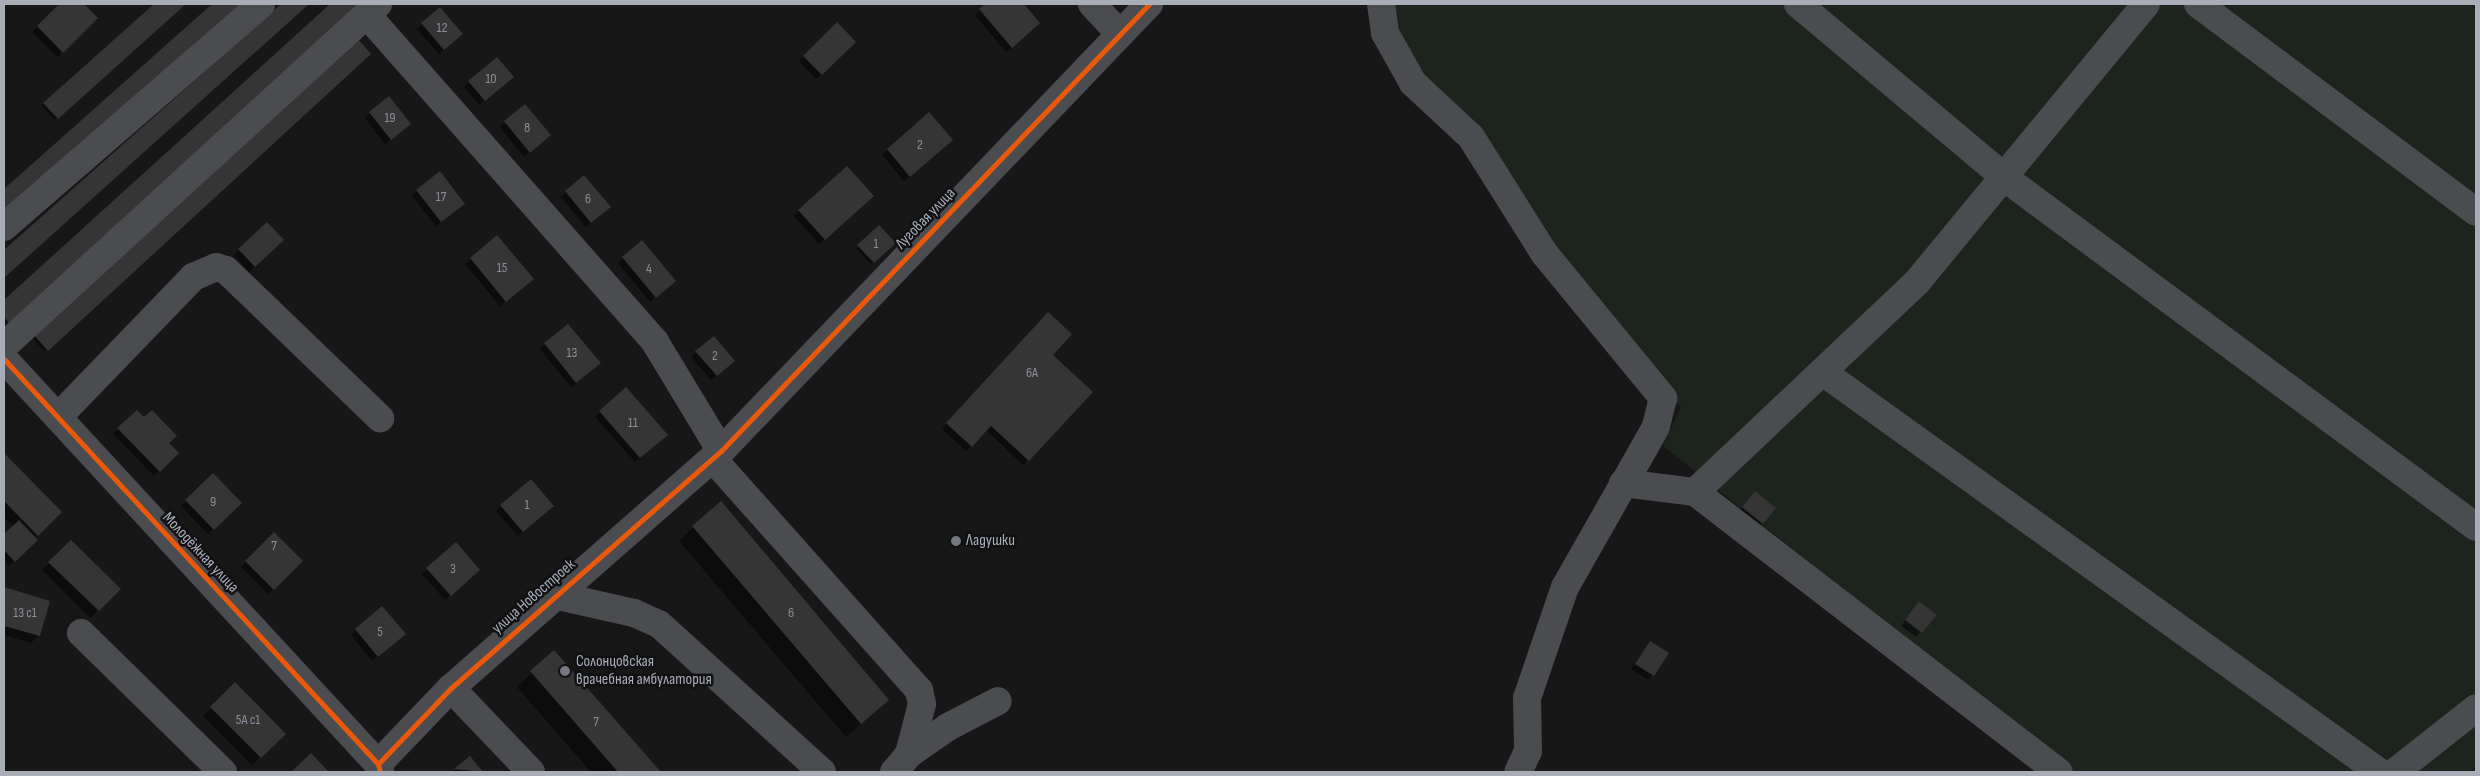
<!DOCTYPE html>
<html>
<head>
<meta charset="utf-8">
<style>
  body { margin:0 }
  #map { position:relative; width:2480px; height:776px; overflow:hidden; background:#171717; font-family:"Sofia Sans Condensed",sans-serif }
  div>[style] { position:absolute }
  .green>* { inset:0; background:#1d241e }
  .shadow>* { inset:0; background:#0007 }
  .building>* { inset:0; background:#353536 }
  .minor>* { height:28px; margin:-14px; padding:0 14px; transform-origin:14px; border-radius:14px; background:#4b4c50 }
  .cycleway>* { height:5px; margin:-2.5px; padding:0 2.5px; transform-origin:2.5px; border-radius:2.5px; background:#e8590c }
  .dots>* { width:14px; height:14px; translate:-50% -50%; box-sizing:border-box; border:2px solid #111113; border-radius:50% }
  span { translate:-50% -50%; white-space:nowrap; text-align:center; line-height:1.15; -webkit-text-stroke:5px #111113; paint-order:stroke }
  .number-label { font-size:14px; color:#8b8f98 }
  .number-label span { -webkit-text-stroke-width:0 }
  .street-label { font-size:16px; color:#a8adb8 }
  .poi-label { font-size:16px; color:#a8adb8 }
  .left { translate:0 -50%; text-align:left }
  .frame { position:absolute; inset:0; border:5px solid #a8adb8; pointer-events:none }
</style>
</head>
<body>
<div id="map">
  <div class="green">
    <i style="clip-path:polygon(1393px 4px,2476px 4px,2476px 772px,2073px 772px,1663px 446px,1681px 407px,1517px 195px,1414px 72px,1398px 36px)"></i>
  </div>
  <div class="shadow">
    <i style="clip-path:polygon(61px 4px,82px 4px,96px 18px,57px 57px,32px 32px)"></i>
    <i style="clip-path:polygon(156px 4px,185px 4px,55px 120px,42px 106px)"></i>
    <i style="clip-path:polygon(332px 4px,360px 4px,6px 324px,4px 301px)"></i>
    <i style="clip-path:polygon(987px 4px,1022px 4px,1039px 23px,1006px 52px,975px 15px)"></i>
    <i style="clip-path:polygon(440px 9px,456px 38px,439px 54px,417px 29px)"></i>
    <i style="clip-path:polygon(837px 24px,855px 42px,816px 79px,799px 61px)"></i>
    <i style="clip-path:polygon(369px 54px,45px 352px,32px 338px)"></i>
    <i style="clip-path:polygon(469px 82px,507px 82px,479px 105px,464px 87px)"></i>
    <i style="clip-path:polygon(389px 98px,404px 129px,385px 144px,365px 118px)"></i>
    <i style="clip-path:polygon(525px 106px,544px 140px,524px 157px,500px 127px)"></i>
    <i style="clip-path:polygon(929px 114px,946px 145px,904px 181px,882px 155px)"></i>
    <i style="clip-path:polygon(584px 177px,604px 212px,586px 227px,561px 197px)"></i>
    <i style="clip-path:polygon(417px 191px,458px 208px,436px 226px,412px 196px)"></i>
    <i style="clip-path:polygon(867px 201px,819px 244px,794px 216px,799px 211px)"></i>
    <i style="clip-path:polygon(267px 223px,282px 240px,249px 272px,234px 255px)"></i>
    <i style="clip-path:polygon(879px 226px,894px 243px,871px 264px,856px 248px)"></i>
    <i style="clip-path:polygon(497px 237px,527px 284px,500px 306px,465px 264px)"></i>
    <i style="clip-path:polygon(642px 242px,669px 285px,650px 302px,618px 263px)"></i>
    <i style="clip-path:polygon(1043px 318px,1051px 355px,1028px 460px,1023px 465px,986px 430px,966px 451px,942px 429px)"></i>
    <i style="clip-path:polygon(568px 325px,594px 368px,571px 387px,540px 349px)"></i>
    <i style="clip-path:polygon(696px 352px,728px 366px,711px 380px,691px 357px)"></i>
    <i style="clip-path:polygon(137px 411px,177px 453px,154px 476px,113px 434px)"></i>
    <i style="clip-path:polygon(600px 412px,661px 440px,635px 462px,595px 417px)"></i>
    <i style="clip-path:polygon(4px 455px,60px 512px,9px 566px,4px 560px,4px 536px,14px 527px,4px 517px)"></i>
    <i style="clip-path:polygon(213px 475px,240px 503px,208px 534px,181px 506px)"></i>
    <i style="clip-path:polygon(1750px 498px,1762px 523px,1757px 528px,1738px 513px)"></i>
    <i style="clip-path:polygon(501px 506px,547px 511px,518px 536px,496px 511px)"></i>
    <i style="clip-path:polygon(693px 527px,888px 700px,846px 737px,679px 541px)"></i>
    <i style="clip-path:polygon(274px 534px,301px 561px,268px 594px,241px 567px)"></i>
    <i style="clip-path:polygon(71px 541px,119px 589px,90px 618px,42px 570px)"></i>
    <i style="clip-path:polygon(427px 569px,474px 575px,445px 600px,422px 574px)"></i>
    <i style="clip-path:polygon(4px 589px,48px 601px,39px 635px,31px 643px,4px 635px)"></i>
    <i style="clip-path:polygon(382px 608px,399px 639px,372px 661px,351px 635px)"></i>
    <i style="clip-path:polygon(1915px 608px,1935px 615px,1916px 637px,1901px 626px)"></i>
    <i style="clip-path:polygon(1650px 642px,1653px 675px,1648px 680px,1631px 669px)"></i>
    <i style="clip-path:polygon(554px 652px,659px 772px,591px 772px,517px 687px)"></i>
    <i style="clip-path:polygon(235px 684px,284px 734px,252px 765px,203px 716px)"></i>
    <i style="clip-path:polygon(470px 757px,482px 772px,453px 772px,455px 770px)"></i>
  </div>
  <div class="building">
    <i style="clip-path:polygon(59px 4px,84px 4px,98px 18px,63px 53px,37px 26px)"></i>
    <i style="clip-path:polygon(154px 4px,186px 4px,58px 119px,43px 103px)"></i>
    <i style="clip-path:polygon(212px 4px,243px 4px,4px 217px,4px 189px)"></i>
    <i style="clip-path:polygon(281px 4px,309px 4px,4px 278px,4px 250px)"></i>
    <i style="clip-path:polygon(330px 4px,362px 4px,9px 323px,4px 317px,4px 300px)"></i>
    <i style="clip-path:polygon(985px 4px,1024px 4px,1040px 23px,1012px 48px,979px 9px)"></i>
    <i style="clip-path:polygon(440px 7px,463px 34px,444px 50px,421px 23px)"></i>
    <i style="clip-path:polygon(837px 22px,856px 42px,822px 75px,803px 56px)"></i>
    <i style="clip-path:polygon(358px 39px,371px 54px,48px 351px,34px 335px)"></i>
    <i style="clip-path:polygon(497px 57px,514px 77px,485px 101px,468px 81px)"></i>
    <i style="clip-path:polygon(389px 96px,411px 124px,391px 140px,369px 112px)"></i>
    <i style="clip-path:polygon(525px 104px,551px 135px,530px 153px,504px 121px)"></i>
    <i style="clip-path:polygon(929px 112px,953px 140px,910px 177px,887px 149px)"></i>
    <i style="clip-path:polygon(847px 166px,874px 196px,825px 240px,798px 210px)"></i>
    <i style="clip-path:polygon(440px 171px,465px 204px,441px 222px,416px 190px)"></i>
    <i style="clip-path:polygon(584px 175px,611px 207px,591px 223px,565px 191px)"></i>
    <i style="clip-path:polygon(267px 222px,284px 240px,255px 267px,238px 249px)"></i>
    <i style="clip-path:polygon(879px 225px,896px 243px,874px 263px,857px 245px)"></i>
    <i style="clip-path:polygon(497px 235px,534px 279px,506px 302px,470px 258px)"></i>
    <i style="clip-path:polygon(642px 240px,676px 281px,656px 298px,622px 257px)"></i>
    <i style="clip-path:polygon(1048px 312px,1072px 334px,1053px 355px,1093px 392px,1029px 461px,991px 426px,972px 447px,946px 423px)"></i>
    <i style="clip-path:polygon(568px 324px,601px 363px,576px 383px,544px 343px)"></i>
    <i style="clip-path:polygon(714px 336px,735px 361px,717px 376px,695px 351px)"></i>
    <i style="clip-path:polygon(626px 387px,668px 435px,640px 458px,599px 411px)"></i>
    <i style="clip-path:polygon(137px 410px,144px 417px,152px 410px,177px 436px,169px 443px,179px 453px,160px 472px,117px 428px)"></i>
    <i style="clip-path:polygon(4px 453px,62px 512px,38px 536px,4px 501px)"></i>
    <i style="clip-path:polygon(213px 473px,242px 503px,214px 530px,185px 500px)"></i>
    <i style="clip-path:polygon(531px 479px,554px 506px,523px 532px,500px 505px)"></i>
    <i style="clip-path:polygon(1755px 491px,1776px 508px,1763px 524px,1742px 507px)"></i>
    <i style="clip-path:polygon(721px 501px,889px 700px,861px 724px,692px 526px)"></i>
    <i style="clip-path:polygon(19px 520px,38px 540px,15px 562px,4px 550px,4px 534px)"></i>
    <i style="clip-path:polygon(274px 532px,303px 561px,274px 590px,245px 561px)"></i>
    <i style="clip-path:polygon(71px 540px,121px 589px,99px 611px,48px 562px)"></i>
    <i style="clip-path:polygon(456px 542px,480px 570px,451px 596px,426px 568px)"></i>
    <i style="clip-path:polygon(4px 587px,50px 601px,40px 636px,4px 626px)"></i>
    <i style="clip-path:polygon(1919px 601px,1937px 615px,1922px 633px,1905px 620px)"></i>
    <i style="clip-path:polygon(382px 606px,406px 634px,378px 657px,355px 629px)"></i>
    <i style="clip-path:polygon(1650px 641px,1669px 653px,1654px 676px,1635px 664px)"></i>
    <i style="clip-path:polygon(554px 650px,661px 772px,618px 772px,530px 671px)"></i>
    <i style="clip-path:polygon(235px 682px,286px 734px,261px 758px,210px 707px)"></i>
    <i style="clip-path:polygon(311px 753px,329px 772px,291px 772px)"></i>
    <i style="clip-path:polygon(470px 756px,483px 772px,454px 769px)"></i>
  </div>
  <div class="minor">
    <i style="left:1092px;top:4px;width:41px;rotate:47deg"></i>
    <i style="left:1381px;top:4px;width:29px;rotate:82deg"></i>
    <i style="left:1385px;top:33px;width:57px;rotate:60.8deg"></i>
    <i style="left:1413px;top:83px;width:79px;rotate:43deg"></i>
    <i style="left:1471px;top:137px;width:137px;rotate:57.8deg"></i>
    <i style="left:1544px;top:253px;width:188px;rotate:50.6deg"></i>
    <i style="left:1663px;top:398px;width:30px;rotate:104deg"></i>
    <i style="left:1656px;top:427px;width:184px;rotate:119.6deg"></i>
    <i style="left:1565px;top:587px;width:117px;rotate:108.9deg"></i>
    <i style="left:1527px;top:698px;width:53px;rotate:88.9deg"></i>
    <i style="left:1528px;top:751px;width:23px;rotate:115deg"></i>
    <i style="left:1798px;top:4px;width:270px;rotate:40deg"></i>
    <i style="left:2005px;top:178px;width:586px;rotate:36.54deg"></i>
    <i style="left:2198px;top:4px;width:347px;rotate:36.8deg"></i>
    <i style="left:367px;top:15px;width:436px;rotate:48.6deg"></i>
    <i style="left:655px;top:342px;width:127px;rotate:58.8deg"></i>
    <i style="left:4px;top:227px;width:340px;rotate:-40.9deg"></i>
    <i style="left:4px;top:346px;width:507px;rotate:-42.44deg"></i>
    <i style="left:4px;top:359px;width:551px;rotate:47.28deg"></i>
    <i style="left:1824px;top:373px;width:684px;rotate:35.71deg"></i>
    <i style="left:58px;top:417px;width:194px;rotate:-46deg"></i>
    <i style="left:193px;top:277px;width:25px;rotate:-23deg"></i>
    <i style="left:216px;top:267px;width:10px;rotate:17deg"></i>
    <i style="left:226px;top:270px;width:214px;rotate:43.9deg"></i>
    <i style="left:713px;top:459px;width:310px;rotate:48.3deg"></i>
    <i style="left:919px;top:690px;width:14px;rotate:78deg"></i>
    <i style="left:922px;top:704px;width:52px;rotate:104.6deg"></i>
    <i style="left:1623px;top:483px;width:73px;rotate:7.1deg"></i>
    <i style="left:1695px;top:492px;width:459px;rotate:37.6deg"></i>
    <i style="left:1695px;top:492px;width:306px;rotate:-43.4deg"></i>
    <i style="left:1917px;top:282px;width:360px;rotate:-50.5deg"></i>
    <i style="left:554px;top:595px;width:82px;rotate:12.7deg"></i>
    <i style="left:634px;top:613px;width:27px;rotate:24deg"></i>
    <i style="left:659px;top:624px;width:220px;rotate:42.2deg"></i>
    <i style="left:81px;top:633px;width:199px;rotate:44.4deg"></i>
    <i style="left:451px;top:688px;width:116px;rotate:46.4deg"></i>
    <i style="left:380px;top:772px;width:8px;rotate:-104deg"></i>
    <i style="left:378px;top:764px;width:105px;rotate:-46.2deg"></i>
    <i style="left:451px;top:688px;width:359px;rotate:-41.3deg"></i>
    <i style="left:721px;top:451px;width:619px;rotate:-46.24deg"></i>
    <i style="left:894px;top:772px;width:23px;rotate:-50deg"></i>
    <i style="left:909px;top:754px;width:47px;rotate:-34.7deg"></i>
    <i style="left:948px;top:727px;width:56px;rotate:-27.5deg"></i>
    <i style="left:2395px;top:772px;width:103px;rotate:-38.3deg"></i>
  </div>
  <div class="cycleway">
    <i style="left:4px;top:359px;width:551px;rotate:47.28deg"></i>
    <i style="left:380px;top:772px;width:8px;rotate:-104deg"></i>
    <i style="left:378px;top:764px;width:105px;rotate:-46.2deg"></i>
    <i style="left:451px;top:688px;width:359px;rotate:-41.3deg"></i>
    <i style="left:721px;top:451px;width:619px;rotate:-46.24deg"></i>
  </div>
  <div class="dots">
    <i style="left:956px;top:541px;background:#757880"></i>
    <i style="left:565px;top:671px;background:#757880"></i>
  </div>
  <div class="number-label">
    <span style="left:442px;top:28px">12</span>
    <span style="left:491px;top:79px">10</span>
    <span style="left:390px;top:118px">19</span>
    <span style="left:527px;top:128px">8</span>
    <span style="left:920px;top:145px">2</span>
    <span style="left:441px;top:197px">17</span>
    <span style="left:588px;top:199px">6</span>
    <span style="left:876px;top:244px">1</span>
    <span style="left:502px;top:268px">15</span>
    <span style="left:649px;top:269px">4</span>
    <span style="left:572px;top:353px">13</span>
    <span style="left:715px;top:356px">2</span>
    <span style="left:1032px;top:373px">6А</span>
    <span style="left:633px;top:423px">11</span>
    <span style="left:213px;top:502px">9</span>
    <span style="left:527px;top:505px">1</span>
    <span style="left:274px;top:546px">7</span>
    <span style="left:453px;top:569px">3</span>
    <span style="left:25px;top:613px">13 с1</span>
    <span style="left:791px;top:613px">6</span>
    <span style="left:380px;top:632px">5</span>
    <span style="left:248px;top:720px">5А с1</span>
    <span style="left:596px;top:722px">7</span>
  </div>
  <div class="street-label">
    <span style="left:926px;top:219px;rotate:-46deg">Луговая улица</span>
    <span style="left:200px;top:553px;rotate:47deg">Молодёжная улица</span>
    <span style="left:534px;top:597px;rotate:-41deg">улица Новостроек</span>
  </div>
  <div class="poi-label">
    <span class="left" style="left:966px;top:541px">Ладушки</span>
    <span class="left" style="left:576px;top:671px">Солонцовская<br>врачебная амбулатория</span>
  </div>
  <div class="frame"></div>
</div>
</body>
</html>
